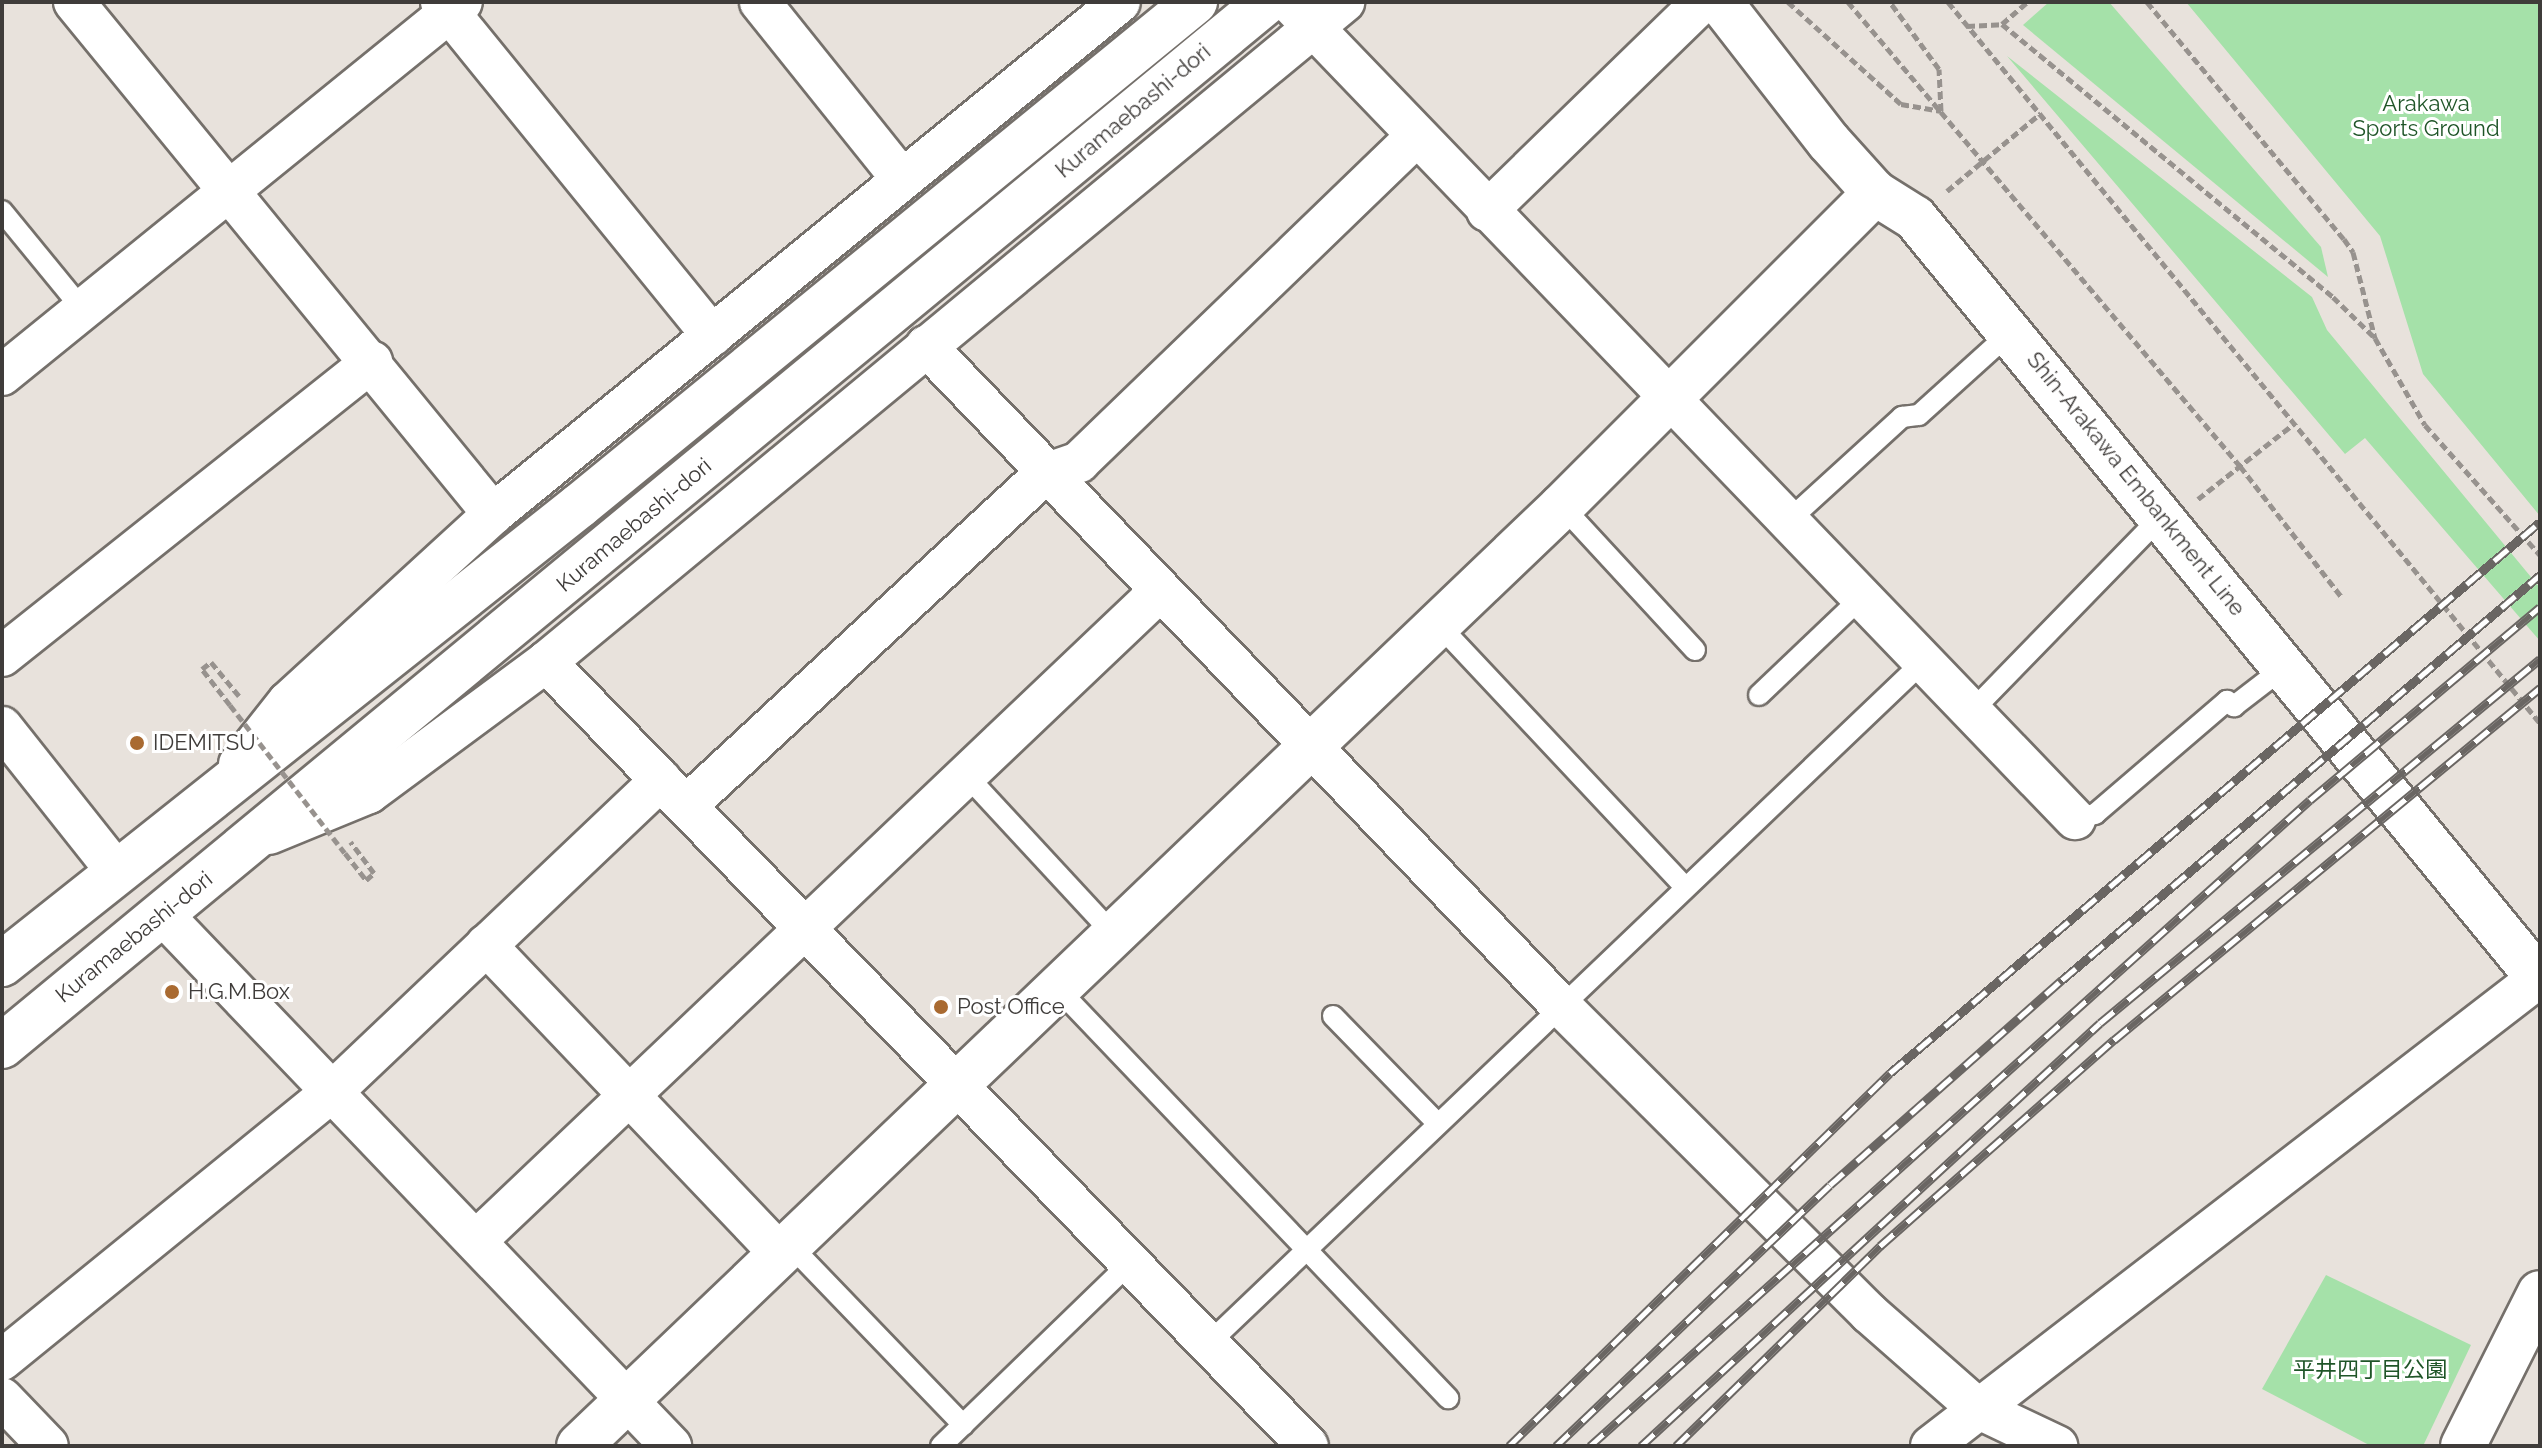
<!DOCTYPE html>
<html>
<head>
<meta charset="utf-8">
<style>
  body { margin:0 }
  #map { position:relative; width:2542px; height:1448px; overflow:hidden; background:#e8e2dc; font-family:Raleway,"Noto Sans JP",sans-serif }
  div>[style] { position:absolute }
  .green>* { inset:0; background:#a5e1a9 }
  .path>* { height:5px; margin-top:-2.5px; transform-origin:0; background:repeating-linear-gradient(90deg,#97928e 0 8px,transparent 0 12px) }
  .roads { filter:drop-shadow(2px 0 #75706b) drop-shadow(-2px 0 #75706b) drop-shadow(0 2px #75706b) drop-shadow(0 -2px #75706b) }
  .service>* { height:20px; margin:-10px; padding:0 10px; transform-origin:10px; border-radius:10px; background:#fff }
  .minor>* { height:40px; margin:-20px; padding:0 20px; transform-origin:20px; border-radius:20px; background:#fff }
  .tertiary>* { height:44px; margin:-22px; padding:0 22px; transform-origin:22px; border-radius:22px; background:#fff }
  .secondary>* { height:44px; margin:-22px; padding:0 22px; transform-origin:22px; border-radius:22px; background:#fff }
  .primary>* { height:44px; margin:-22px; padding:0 22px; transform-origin:22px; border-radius:22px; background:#fff }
  .rail>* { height:9px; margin-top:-4.5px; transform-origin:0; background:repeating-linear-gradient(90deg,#fff 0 18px,#6a6663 0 36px); box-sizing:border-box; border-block:2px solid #6a6663 }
  .path-bridge>* { height:5px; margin-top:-2.5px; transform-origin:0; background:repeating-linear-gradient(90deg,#97928e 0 8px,transparent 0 12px) }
  .dots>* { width:22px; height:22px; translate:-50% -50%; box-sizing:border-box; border:4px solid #fff; border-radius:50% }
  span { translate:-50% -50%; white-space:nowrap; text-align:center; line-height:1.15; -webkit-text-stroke:6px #fff; paint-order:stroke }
  .park-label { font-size:22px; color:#1f5528 }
  .street-label { font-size:22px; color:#3f3c3a }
  .poi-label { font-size:22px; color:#3f3c3a }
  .left { translate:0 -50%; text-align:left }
  .frame { position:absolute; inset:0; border:4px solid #3f3c3a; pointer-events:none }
</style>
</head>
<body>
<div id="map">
  <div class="green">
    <i style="clip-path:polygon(2049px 2px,2109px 2px,2321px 247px,2328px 277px,2023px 25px)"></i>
    <i style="clip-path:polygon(2186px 2px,2540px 2px,2540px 516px,2423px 374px,2380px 236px)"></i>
    <i style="clip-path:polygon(2007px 56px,2312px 297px,2327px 330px,2540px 588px,2540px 641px,2365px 438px,2345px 454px)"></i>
    <i style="clip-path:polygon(2326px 1275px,2471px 1345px,2423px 1446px,2371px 1446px,2262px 1389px)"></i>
  </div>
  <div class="path">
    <i style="left:1788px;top:2px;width:152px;rotate:42.1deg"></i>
    <i style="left:1901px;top:104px;width:41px;rotate:9.9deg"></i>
    <i style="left:1941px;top:111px;width:42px;rotate:-92.7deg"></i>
    <i style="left:1939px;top:69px;width:83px;rotate:-126.2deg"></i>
    <i style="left:1848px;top:2px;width:607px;rotate:49.81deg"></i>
    <i style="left:2240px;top:466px;width:165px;rotate:52.2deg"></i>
    <i style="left:1948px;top:2px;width:933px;rotate:50.61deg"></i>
    <i style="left:2147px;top:2px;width:308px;rotate:50.3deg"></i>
    <i style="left:2344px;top:239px;width:16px;rotate:55deg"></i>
    <i style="left:2353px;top:252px;width:89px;rotate:75.7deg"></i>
    <i style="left:2375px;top:338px;width:100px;rotate:60.1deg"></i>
    <i style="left:2425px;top:425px;width:174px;rotate:48.5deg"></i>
    <i style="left:2002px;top:24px;width:33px;rotate:-41deg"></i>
    <i style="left:1967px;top:26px;width:35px;rotate:-3deg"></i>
    <i style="left:2002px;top:24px;width:429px;rotate:39.5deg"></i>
    <i style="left:2333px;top:297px;width:57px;rotate:44.3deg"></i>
    <i style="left:1947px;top:191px;width:122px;rotate:-39.7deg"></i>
    <i style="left:2198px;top:499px;width:123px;rotate:-38.1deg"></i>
    <i style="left:230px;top:705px;width:46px;rotate:-127.9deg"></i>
    <i style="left:202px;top:669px;width:11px;rotate:-38deg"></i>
    <i style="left:211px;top:662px;width:44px;rotate:50.5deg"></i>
    <i style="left:345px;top:853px;width:34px;rotate:52deg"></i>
    <i style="left:366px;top:880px;width:11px;rotate:-41deg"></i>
    <i style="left:374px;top:873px;width:39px;rotate:-127deg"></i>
  </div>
  <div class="roads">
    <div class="service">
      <i style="left:2px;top:211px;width:128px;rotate:50.7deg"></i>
      <i style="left:1562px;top:506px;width:196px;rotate:47.3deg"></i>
      <i style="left:1787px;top:522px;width:156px;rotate:-42.4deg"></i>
      <i style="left:1902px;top:417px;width:17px;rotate:-7deg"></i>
      <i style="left:1919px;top:415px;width:124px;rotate:-42.1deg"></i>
      <i style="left:1438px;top:624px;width:361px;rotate:46.8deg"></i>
      <i style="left:1759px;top:695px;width:141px;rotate:-43.6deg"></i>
      <i style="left:1971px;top:712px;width:254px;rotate:-45.8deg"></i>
      <i style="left:2148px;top:530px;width:22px;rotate:-21deg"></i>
      <i style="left:966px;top:775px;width:217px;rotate:47.2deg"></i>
      <i style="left:2075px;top:819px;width:21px;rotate:-14deg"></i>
      <i style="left:2095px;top:814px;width:174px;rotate:-40.6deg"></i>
      <i style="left:2227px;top:701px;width:9px;rotate:36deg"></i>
      <i style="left:2234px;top:706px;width:66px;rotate:-37.6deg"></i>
      <i style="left:1057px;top:988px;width:567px;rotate:46.36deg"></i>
      <i style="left:1333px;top:1016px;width:149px;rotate:45.8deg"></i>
      <i style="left:790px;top:1245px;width:250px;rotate:46.1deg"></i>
      <i style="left:1208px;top:1344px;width:988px;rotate:-43.65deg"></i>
      <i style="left:941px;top:1446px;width:263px;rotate:-44.1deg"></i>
    </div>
    <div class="minor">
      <i style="left:74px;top:2px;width:662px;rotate:50.7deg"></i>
      <i style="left:441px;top:2px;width:430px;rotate:50.9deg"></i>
      <i style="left:760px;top:2px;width:227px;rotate:51.3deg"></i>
      <i style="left:1289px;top:2px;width:1134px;rotate:46.11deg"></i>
      <i style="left:1487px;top:211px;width:300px;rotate:-44.2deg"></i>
      <i style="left:926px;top:346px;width:914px;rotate:46.11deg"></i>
      <i style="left:1560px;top:1005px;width:436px;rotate:44.9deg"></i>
      <i style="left:1869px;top:1313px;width:144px;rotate:41.3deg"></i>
      <i style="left:1977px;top:1408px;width:89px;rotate:25.4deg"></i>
      <i style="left:2px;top:375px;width:592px;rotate:-39.04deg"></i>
      <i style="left:2px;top:656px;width:473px;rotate:-38.5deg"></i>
      <i style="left:546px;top:662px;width:1093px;rotate:45.82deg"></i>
      <i style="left:2px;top:727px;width:184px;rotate:51.6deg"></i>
      <i style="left:239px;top:764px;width:79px;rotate:-51.7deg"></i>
      <i style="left:288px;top:702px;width:278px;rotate:-42.5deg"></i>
      <i style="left:493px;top:514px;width:809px;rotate:-39.23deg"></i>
      <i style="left:686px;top:806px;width:489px;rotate:-42.8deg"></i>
      <i style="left:1045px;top:474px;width:36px;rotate:-19deg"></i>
      <i style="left:1079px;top:462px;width:468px;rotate:-44deg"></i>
      <i style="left:269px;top:834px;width:108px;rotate:-22.3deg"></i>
      <i style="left:369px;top:793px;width:220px;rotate:-36.5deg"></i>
      <i style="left:546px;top:662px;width:1036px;rotate:-39.59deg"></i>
      <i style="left:161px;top:913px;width:738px;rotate:46.26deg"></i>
      <i style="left:486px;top:945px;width:427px;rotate:46.4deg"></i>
      <i style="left:477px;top:1240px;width:941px;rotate:-43.54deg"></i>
      <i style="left:2px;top:1360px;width:424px;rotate:-39.1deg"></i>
      <i style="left:331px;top:1093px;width:455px;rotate:-43.5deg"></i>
      <i style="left:2px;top:1398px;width:66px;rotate:46.2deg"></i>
      <i style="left:1931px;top:1446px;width:766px;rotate:-37.63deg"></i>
    </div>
    <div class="tertiary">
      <i style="left:579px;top:1446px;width:1360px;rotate:-43.72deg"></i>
      <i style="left:1562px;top:506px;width:443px;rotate:-45deg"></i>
      <i style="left:2463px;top:1446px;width:171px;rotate:-63.3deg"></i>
    </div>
    <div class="secondary">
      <i style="left:1720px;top:2px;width:177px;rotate:52.1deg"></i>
      <i style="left:1829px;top:142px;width:69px;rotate:48deg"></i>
      <i style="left:1875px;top:193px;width:47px;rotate:32deg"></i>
      <i style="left:1915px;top:218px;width:986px;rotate:50.64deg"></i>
    </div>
    <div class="primary">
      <i style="left:2px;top:964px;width:737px;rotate:-38.44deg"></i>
      <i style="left:579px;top:506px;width:796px;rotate:-39.29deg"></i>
      <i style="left:2px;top:1046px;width:1639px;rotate:-39.55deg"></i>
    </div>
  </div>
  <div class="rail">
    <i style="left:1509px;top:1446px;width:533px;rotate:-44.39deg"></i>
    <i style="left:1890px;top:1073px;width:852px;rotate:-40.29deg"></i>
    <i style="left:1556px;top:1446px;width:378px;rotate:-43.6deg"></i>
    <i style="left:1830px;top:1185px;width:310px;rotate:-41.5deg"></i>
    <i style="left:2062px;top:980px;width:627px;rotate:-40.27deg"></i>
    <i style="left:1590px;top:1446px;width:967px;rotate:-41.9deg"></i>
    <i style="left:2310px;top:800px;width:300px;rotate:-40deg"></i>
    <i style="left:1641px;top:1446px;width:624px;rotate:-42.66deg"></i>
    <i style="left:2100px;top:1023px;width:571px;rotate:-39.6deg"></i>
    <i style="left:1676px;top:1446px;width:286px;rotate:-44.4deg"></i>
    <i style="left:1880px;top:1246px;width:312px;rotate:-41.4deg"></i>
    <i style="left:2114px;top:1040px;width:553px;rotate:-39.57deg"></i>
  </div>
  <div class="path-bridge">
    <i style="left:230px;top:705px;width:187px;rotate:52.2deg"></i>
  </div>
  <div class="dots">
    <i style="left:137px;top:743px;background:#a96a31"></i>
    <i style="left:172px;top:992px;background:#a96a31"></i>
    <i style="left:941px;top:1007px;background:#a96a31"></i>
  </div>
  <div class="park-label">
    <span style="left:2426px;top:116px">Arakawa<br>Sports Ground</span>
    <span style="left:2370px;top:1370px">平井四丁目公園</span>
  </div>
  <div class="street-label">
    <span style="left:1133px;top:111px;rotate:-40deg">Kuramaebashi-dori</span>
    <span style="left:2136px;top:484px;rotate:51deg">Shin-Arakawa Embankment Line</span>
    <span style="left:634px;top:525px;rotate:-40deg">Kuramaebashi-dori</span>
    <span style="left:134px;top:937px;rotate:-39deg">Kuramaebashi-dori</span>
  </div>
  <div class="poi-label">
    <span class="left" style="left:153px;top:743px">IDEMITSU</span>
    <span class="left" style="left:188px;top:992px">H.G.M.Box</span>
    <span class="left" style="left:957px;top:1007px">Post Office</span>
  </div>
  <div class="frame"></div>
</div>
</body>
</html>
